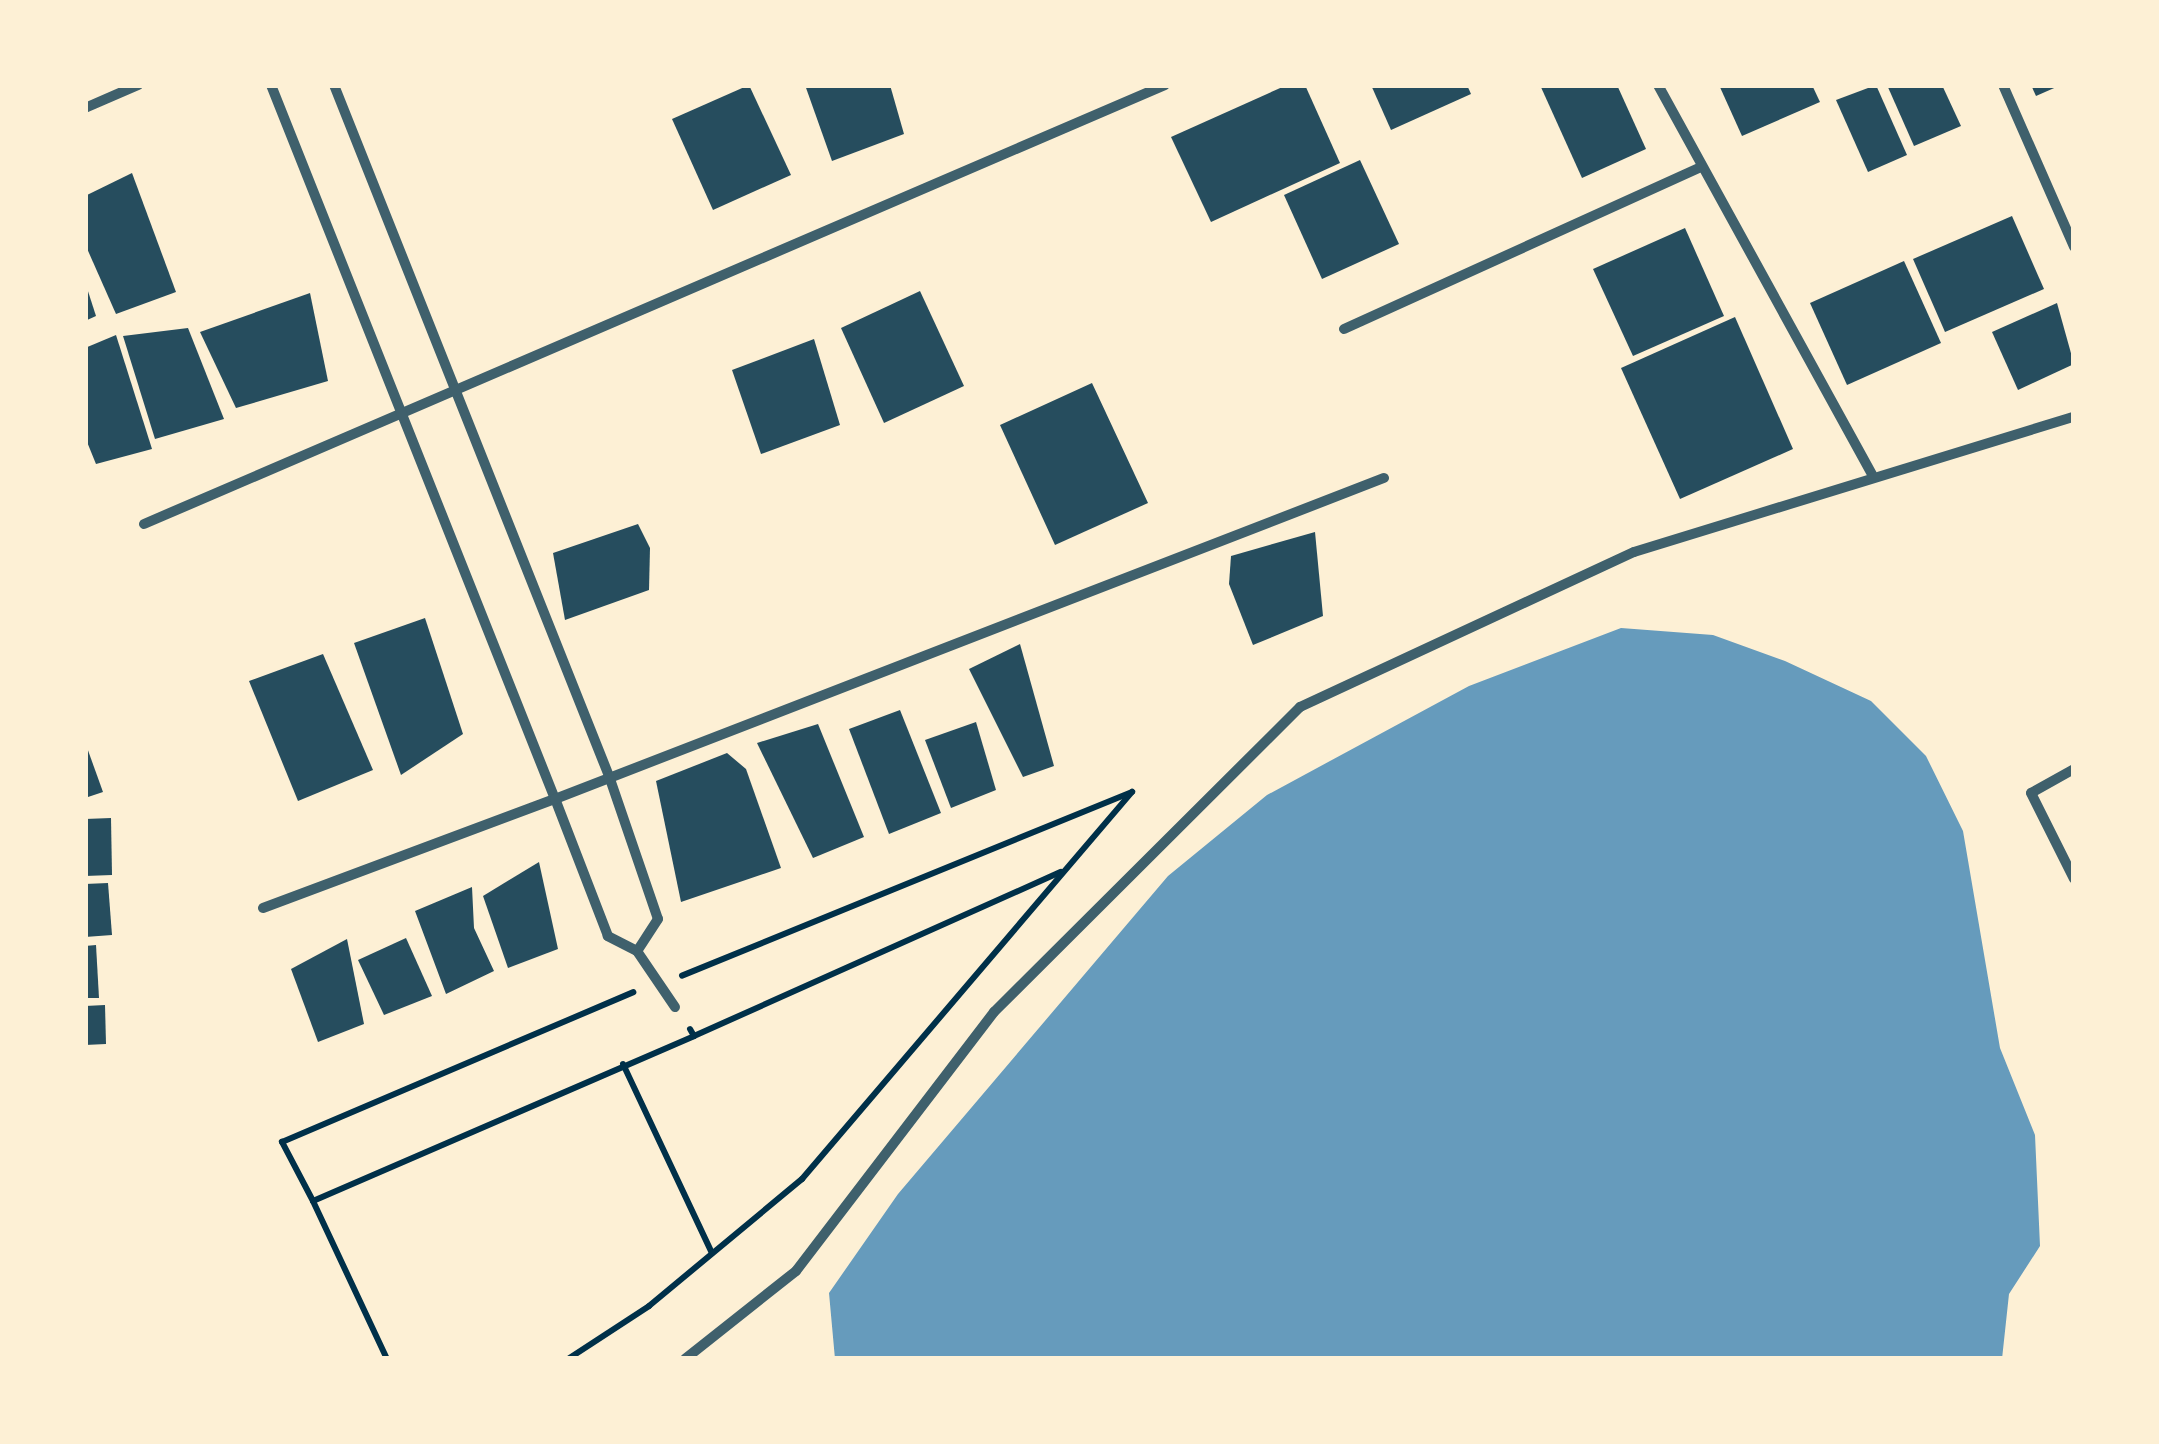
<!DOCTYPE html>
<html>
<head>
<meta charset="utf-8">
<style>
  body { margin:0 }
  #map { position:relative; width:2159px; height:1444px; overflow:hidden; background:#fdf0d5; font-family:Overpass,sans-serif }
  div>[style] { position:absolute }
  .water>* { inset:0; background:#669bbc }
  .building>* { inset:0; background:#264d5e }
  .path>* { height:6px; margin:-3px; padding:0 3px; transform-origin:3px; border-radius:3px; background:#003049 }
  .minor>* { height:10px; margin:-5px; padding:0 5px; transform-origin:5px; border-radius:5px; background:#3f606c }
  span { translate:-50% -50%; white-space:nowrap; text-align:center; line-height:1.15; -webkit-text-stroke:9px #fdf0d5; paint-order:stroke }
  .frame { position:absolute; inset:0; border:88px solid #fdf0d5; pointer-events:none }
</style>
</head>
<body>
<div id="map">
  <div class="water">
    <i style="clip-path:polygon(1621px 628px,1713px 635px,1785px 661px,1871px 701px,1926px 756px,1963px 831px,2000px 1048px,2035px 1135px,2040px 1246px,2009px 1294px,2002px 1359px,835px 1359px,829px 1293px,898px 1194px,1168px 876px,1267px 795px,1469px 686px)"></i>
  </div>
  <div class="building">
    <i style="clip-path:polygon(749px 85px,791px 175px,713px 210px,672px 119px)"></i>
    <i style="clip-path:polygon(805px 85px,890px 85px,904px 134px,832px 161px)"></i>
    <i style="clip-path:polygon(1287px 85px,1305px 85px,1340px 163px,1211px 222px,1171px 137px)"></i>
    <i style="clip-path:polygon(1371px 85px,1467px 85px,1471px 94px,1391px 130px)"></i>
    <i style="clip-path:polygon(1540px 85px,1617px 85px,1646px 149px,1582px 178px)"></i>
    <i style="clip-path:polygon(1719px 85px,1812px 85px,1820px 102px,1742px 136px)"></i>
    <i style="clip-path:polygon(1876px 85px,1907px 155px,1868px 172px,1836px 100px)"></i>
    <i style="clip-path:polygon(1887px 85px,1942px 85px,1961px 126px,1914px 146px)"></i>
    <i style="clip-path:polygon(2031px 85px,2061px 85px,2036px 96px)"></i>
    <i style="clip-path:polygon(1360px 160px,1399px 244px,1322px 279px,1284px 195px)"></i>
    <i style="clip-path:polygon(132px 173px,176px 292px,116px 314px,85px 244px,85px 196px)"></i>
    <i style="clip-path:polygon(2012px 216px,2044px 289px,1945px 332px,1913px 259px)"></i>
    <i style="clip-path:polygon(1685px 228px,1724px 316px,1633px 356px,1593px 269px)"></i>
    <i style="clip-path:polygon(1904px 261px,1941px 343px,1847px 385px,1810px 303px)"></i>
    <i style="clip-path:polygon(86px 285px,96px 316px,85px 321px,85px 286px)"></i>
    <i style="clip-path:polygon(920px 291px,964px 386px,884px 423px,841px 328px)"></i>
    <i style="clip-path:polygon(310px 293px,328px 381px,236px 408px,200px 332px)"></i>
    <i style="clip-path:polygon(2057px 303px,2074px 364px,2018px 390px,1992px 332px)"></i>
    <i style="clip-path:polygon(1735px 317px,1793px 449px,1680px 499px,1621px 368px)"></i>
    <i style="clip-path:polygon(188px 328px,224px 419px,155px 439px,123px 336px)"></i>
    <i style="clip-path:polygon(116px 335px,152px 449px,96px 464px,85px 437px,85px 348px)"></i>
    <i style="clip-path:polygon(814px 339px,840px 425px,761px 454px,732px 370px)"></i>
    <i style="clip-path:polygon(1092px 383px,1148px 503px,1055px 545px,1000px 425px)"></i>
    <i style="clip-path:polygon(638px 524px,650px 548px,649px 590px,565px 620px,553px 553px)"></i>
    <i style="clip-path:polygon(1315px 532px,1323px 616px,1253px 645px,1229px 584px,1231px 556px)"></i>
    <i style="clip-path:polygon(425px 618px,463px 734px,401px 775px,354px 643px)"></i>
    <i style="clip-path:polygon(1020px 644px,1054px 766px,1023px 777px,969px 669px)"></i>
    <i style="clip-path:polygon(323px 654px,373px 770px,298px 801px,249px 681px)"></i>
    <i style="clip-path:polygon(900px 710px,941px 813px,889px 834px,849px 729px)"></i>
    <i style="clip-path:polygon(976px 722px,996px 790px,951px 808px,925px 740px)"></i>
    <i style="clip-path:polygon(818px 724px,864px 837px,813px 858px,757px 743px)"></i>
    <i style="clip-path:polygon(85px 742px,103px 792px,85px 798px)"></i>
    <i style="clip-path:polygon(727px 753px,746px 769px,781px 868px,681px 902px,656px 781px)"></i>
    <i style="clip-path:polygon(111px 818px,112px 875px,85px 876px,85px 819px)"></i>
    <i style="clip-path:polygon(539px 862px,558px 949px,508px 968px,483px 896px)"></i>
    <i style="clip-path:polygon(108px 883px,112px 935px,85px 937px,85px 884px)"></i>
    <i style="clip-path:polygon(472px 887px,474px 928px,494px 971px,446px 994px,415px 911px)"></i>
    <i style="clip-path:polygon(406px 938px,432px 996px,384px 1015px,358px 960px)"></i>
    <i style="clip-path:polygon(347px 939px,364px 1024px,318px 1042px,291px 969px)"></i>
    <i style="clip-path:polygon(96px 945px,99px 998px,85px 998px,85px 946px)"></i>
    <i style="clip-path:polygon(105px 1005px,106px 1044px,85px 1045px,85px 1006px)"></i>
  </div>
  <div class="path">
    <i style="left:694px;top:1036px;width:402px;rotate:-24.1deg"></i>
    <i style="left:623px;top:1064px;width:209px;rotate:64.8deg"></i>
    <i style="left:313px;top:1201px;width:67px;rotate:-117.7deg"></i>
    <i style="left:282px;top:1142px;width:382px;rotate:-23.1deg"></i>
    <i style="left:387px;top:1359px;width:174px;rotate:-115.1deg"></i>
    <i style="left:313px;top:1201px;width:415px;rotate:-23.4deg"></i>
    <i style="left:694px;top:1036px;width:8px;rotate:-120deg"></i>
    <i style="left:568px;top:1359px;width:97px;rotate:-33.2deg"></i>
    <i style="left:649px;top:1306px;width:199px;rotate:-39.7deg"></i>
    <i style="left:802px;top:1179px;width:509px;rotate:-49.55deg"></i>
    <i style="left:1132px;top:792px;width:486px;rotate:157.8deg"></i>
  </div>
  <div class="minor">
    <i style="left:334px;top:85px;width:744px;rotate:68.3deg"></i>
    <i style="left:609px;top:776px;width:151px;rotate:71.1deg"></i>
    <i style="left:658px;top:919px;width:38px;rotate:123deg"></i>
    <i style="left:1658px;top:85px;width:444px;rotate:61.2deg"></i>
    <i style="left:2003px;top:85px;width:177px;rotate:66.3deg"></i>
    <i style="left:85px;top:108px;width:58px;rotate:-23.5deg"></i>
    <i style="left:1344px;top:329px;width:392px;rotate:-24.4deg"></i>
    <i style="left:144px;top:524px;width:1111px;rotate:-23.27deg"></i>
    <i style="left:2074px;top:769px;width:49px;rotate:150.8deg"></i>
    <i style="left:2031px;top:793px;width:96px;rotate:63.4deg"></i>
    <i style="left:263px;top:908px;width:312px;rotate:-20.5deg"></i>
    <i style="left:555px;top:799px;width:768px;rotate:-111.69deg"></i>
    <i style="left:675px;top:1007px;width:68px;rotate:-124.2deg"></i>
    <i style="left:637px;top:951px;width:33px;rotate:-153deg"></i>
    <i style="left:608px;top:936px;width:147px;rotate:-111.1deg"></i>
    <i style="left:555px;top:799px;width:889px;rotate:-21.17deg"></i>
    <i style="left:685px;top:1359px;width:142px;rotate:-38.4deg"></i>
    <i style="left:796px;top:1271px;width:326px;rotate:-52.6deg"></i>
    <i style="left:994px;top:1012px;width:432px;rotate:-44.9deg"></i>
    <i style="left:1300px;top:707px;width:368px;rotate:-24.9deg"></i>
    <i style="left:1634px;top:552px;width:460px;rotate:-17.1deg"></i>
  </div>
  <div class="frame"></div>
</div>
</body>
</html>
